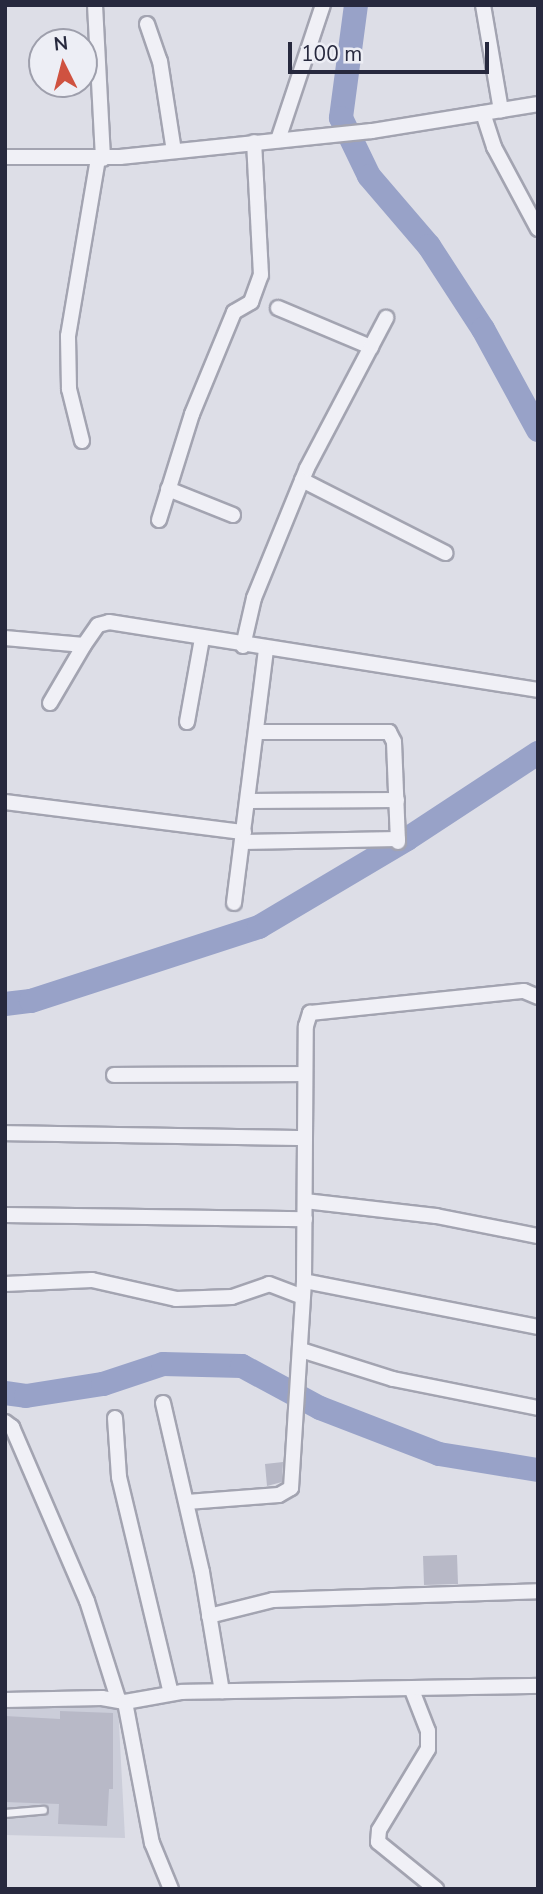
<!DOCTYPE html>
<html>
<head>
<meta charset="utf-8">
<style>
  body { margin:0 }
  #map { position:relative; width:543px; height:1894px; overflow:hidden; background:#dddee7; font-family:"Nunito Sans",sans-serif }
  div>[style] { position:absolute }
  .built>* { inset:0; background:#cbcdd9 }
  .river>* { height:24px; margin:-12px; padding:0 12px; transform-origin:12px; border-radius:12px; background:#98a2c8 }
  .building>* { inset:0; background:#b8b9c7 }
  .roads { filter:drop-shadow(2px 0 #a3a4b1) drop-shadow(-2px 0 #a3a4b1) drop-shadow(0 2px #a3a4b1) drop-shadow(0 -2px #a3a4b1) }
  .service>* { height:7px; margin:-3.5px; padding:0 3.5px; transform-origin:3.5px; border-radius:3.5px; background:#f0f0f6 }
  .minor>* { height:14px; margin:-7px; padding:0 7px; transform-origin:7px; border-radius:7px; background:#f0f0f6 }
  span { translate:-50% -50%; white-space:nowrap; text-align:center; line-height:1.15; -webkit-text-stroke:5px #edeef5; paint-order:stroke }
  .frame { position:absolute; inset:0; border:7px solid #27293e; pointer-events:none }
  .north { position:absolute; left:28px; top:28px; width:70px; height:70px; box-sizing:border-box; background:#edeef5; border:2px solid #9e9fac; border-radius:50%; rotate:354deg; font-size:19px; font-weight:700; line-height:28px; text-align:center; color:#27293e }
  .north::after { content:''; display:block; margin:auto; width:24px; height:32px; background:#cf5240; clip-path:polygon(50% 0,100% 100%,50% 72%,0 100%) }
  .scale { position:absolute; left:288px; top:42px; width:201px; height:32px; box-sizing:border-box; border:4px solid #27293e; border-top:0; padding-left:9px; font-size:21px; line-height:24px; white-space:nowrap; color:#27293e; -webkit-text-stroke:5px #edeef5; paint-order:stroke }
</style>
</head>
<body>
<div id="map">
  <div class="built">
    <i style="clip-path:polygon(5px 1705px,118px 1705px,125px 1838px,5px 1835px)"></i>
  </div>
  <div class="river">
    <i style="left:356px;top:5px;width:114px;rotate:97.6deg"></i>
    <i style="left:341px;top:118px;width:64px;rotate:64.2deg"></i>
    <i style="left:369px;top:176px;width:92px;rotate:49.4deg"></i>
    <i style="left:429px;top:246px;width:99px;rotate:57deg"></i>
    <i style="left:483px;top:329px;width:115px;rotate:61.4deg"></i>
    <i style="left:5px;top:1004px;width:26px;rotate:-7deg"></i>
    <i style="left:31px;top:1001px;width:240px;rotate:-18deg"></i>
    <i style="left:259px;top:927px;width:172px;rotate:-30.7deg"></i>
    <i style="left:407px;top:839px;width:157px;rotate:-33.3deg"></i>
    <i style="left:5px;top:1393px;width:21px;rotate:8deg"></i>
    <i style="left:26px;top:1396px;width:78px;rotate:-8.9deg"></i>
    <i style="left:103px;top:1384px;width:63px;rotate:-18.4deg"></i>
    <i style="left:163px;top:1364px;width:79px;rotate:1.5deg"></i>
    <i style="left:242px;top:1366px;width:89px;rotate:28.3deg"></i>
    <i style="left:320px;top:1408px;width:128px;rotate:21.1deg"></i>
    <i style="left:439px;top:1454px;width:100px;rotate:9.2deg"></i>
  </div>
  <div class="building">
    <i style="clip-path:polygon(283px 1462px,282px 1482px,267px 1486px,265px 1464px)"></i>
    <i style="clip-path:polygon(457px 1555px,458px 1584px,424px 1585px,423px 1556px)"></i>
    <i style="clip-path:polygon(60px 1711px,113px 1713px,113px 1789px,109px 1789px,107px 1826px,58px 1824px,59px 1804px,5px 1802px,5px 1716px,60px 1719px)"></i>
  </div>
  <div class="roads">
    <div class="service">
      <i style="left:5px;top:1813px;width:38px;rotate:-5deg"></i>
    </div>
    <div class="minor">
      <i style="left:95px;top:5px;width:154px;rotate:87deg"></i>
      <i style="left:483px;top:5px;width:107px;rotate:80.3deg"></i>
      <i style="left:147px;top:24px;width:39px;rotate:71deg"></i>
      <i style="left:160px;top:61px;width:91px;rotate:81.2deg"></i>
      <i style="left:483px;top:113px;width:36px;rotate:72deg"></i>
      <i style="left:494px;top:147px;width:93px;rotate:61.8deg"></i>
      <i style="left:278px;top:140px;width:142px;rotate:-71.6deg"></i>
      <i style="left:5px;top:157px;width:115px"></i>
      <i style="left:120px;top:157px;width:253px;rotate:-5.9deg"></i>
      <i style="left:372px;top:131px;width:168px;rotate:-9.2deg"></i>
      <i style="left:278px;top:308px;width:101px;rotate:22.8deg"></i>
      <i style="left:82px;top:441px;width:54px;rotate:-104deg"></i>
      <i style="left:69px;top:389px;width:53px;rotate:-91.1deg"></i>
      <i style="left:68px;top:336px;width:180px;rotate:-80.4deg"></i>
      <i style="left:302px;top:480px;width:161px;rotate:27deg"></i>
      <i style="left:168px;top:489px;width:70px;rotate:21.8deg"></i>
      <i style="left:159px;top:520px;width:111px;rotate:-72.7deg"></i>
      <i style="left:192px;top:414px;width:110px;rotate:-67.6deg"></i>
      <i style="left:234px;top:312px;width:20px;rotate:-30deg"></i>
      <i style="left:251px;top:302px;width:29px;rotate:-70deg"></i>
      <i style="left:261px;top:275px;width:133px;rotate:-93deg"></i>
      <i style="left:5px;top:638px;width:79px;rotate:5.1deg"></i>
      <i style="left:84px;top:645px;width:24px;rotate:-55deg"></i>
      <i style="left:98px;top:625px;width:11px;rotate:-15deg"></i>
      <i style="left:109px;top:622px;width:434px;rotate:9deg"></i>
      <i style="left:243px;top:646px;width:49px;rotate:-77.1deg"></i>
      <i style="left:254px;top:598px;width:140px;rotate:-67.8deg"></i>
      <i style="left:307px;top:468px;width:170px;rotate:-62.2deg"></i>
      <i style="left:50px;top:703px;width:67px;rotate:-59.6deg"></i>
      <i style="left:187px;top:722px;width:84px;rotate:-79.8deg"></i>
      <i style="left:258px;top:732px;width:131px"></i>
      <i style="left:389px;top:732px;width:11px;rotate:63deg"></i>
      <i style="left:394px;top:742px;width:100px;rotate:87.7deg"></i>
      <i style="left:249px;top:801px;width:148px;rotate:-0.4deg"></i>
      <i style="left:5px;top:802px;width:241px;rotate:7.2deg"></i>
      <i style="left:243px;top:842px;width:155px;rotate:-1.1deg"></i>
      <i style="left:234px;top:903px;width:256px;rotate:-82.8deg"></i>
      <i style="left:114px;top:1075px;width:191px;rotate:-0.3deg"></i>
      <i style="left:5px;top:1133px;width:300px;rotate:1deg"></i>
      <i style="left:305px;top:1201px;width:132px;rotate:6.5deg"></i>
      <i style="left:436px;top:1216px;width:104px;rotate:11.1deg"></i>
      <i style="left:5px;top:1215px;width:300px;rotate:0.8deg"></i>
      <i style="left:304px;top:1281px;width:238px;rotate:11.1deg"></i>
      <i style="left:5px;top:1284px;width:87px;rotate:-2.6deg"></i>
      <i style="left:92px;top:1280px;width:86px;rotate:12.7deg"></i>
      <i style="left:176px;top:1299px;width:56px;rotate:-2deg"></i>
      <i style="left:232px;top:1297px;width:39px;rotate:-19deg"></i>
      <i style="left:269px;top:1284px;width:36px;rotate:21deg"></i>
      <i style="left:301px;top:1350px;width:96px;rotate:17.5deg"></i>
      <i style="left:393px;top:1379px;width:148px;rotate:11.3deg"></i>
      <i style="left:163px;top:1403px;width:173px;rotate:77deg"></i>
      <i style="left:202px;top:1572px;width:121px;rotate:80.5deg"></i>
      <i style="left:115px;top:1418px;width:59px;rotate:86.1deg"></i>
      <i style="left:119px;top:1477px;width:222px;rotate:76.5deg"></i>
      <i style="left:5px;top:1422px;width:9px;rotate:36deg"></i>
      <i style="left:12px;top:1427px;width:189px;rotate:66.7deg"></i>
      <i style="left:87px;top:1601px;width:103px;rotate:72.4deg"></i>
      <i style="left:187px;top:1502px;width:92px;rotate:-4.4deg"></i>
      <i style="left:279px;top:1495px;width:14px;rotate:-30deg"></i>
      <i style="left:291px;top:1488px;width:207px;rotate:-86.4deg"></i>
      <i style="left:304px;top:1281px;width:255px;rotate:-89.6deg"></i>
      <i style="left:306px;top:1026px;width:14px;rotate:-73deg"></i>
      <i style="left:310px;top:1013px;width:215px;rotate:-5.9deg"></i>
      <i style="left:524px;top:991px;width:15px;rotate:23deg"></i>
      <i style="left:209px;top:1616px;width:66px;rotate:-14deg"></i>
      <i style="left:273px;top:1600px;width:265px;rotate:-1.9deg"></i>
      <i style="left:412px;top:1690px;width:44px;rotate:68.7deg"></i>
      <i style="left:428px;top:1731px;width:18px;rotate:90deg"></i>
      <i style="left:428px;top:1749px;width:95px;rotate:121.2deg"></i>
      <i style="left:379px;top:1830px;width:12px;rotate:95deg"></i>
      <i style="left:378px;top:1842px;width:75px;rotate:39deg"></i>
      <i style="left:5px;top:1700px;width:97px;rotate:-1.2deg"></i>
      <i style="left:102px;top:1698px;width:23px;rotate:10deg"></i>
      <i style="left:125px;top:1702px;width:144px;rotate:79.2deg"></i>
      <i style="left:152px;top:1843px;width:50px;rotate:67.6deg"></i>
      <i style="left:125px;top:1702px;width:58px;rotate:-10deg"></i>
      <i style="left:182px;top:1692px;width:356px;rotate:-1deg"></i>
    </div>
  </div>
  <div class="frame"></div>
  <div class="north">N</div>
  <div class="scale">100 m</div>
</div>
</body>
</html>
